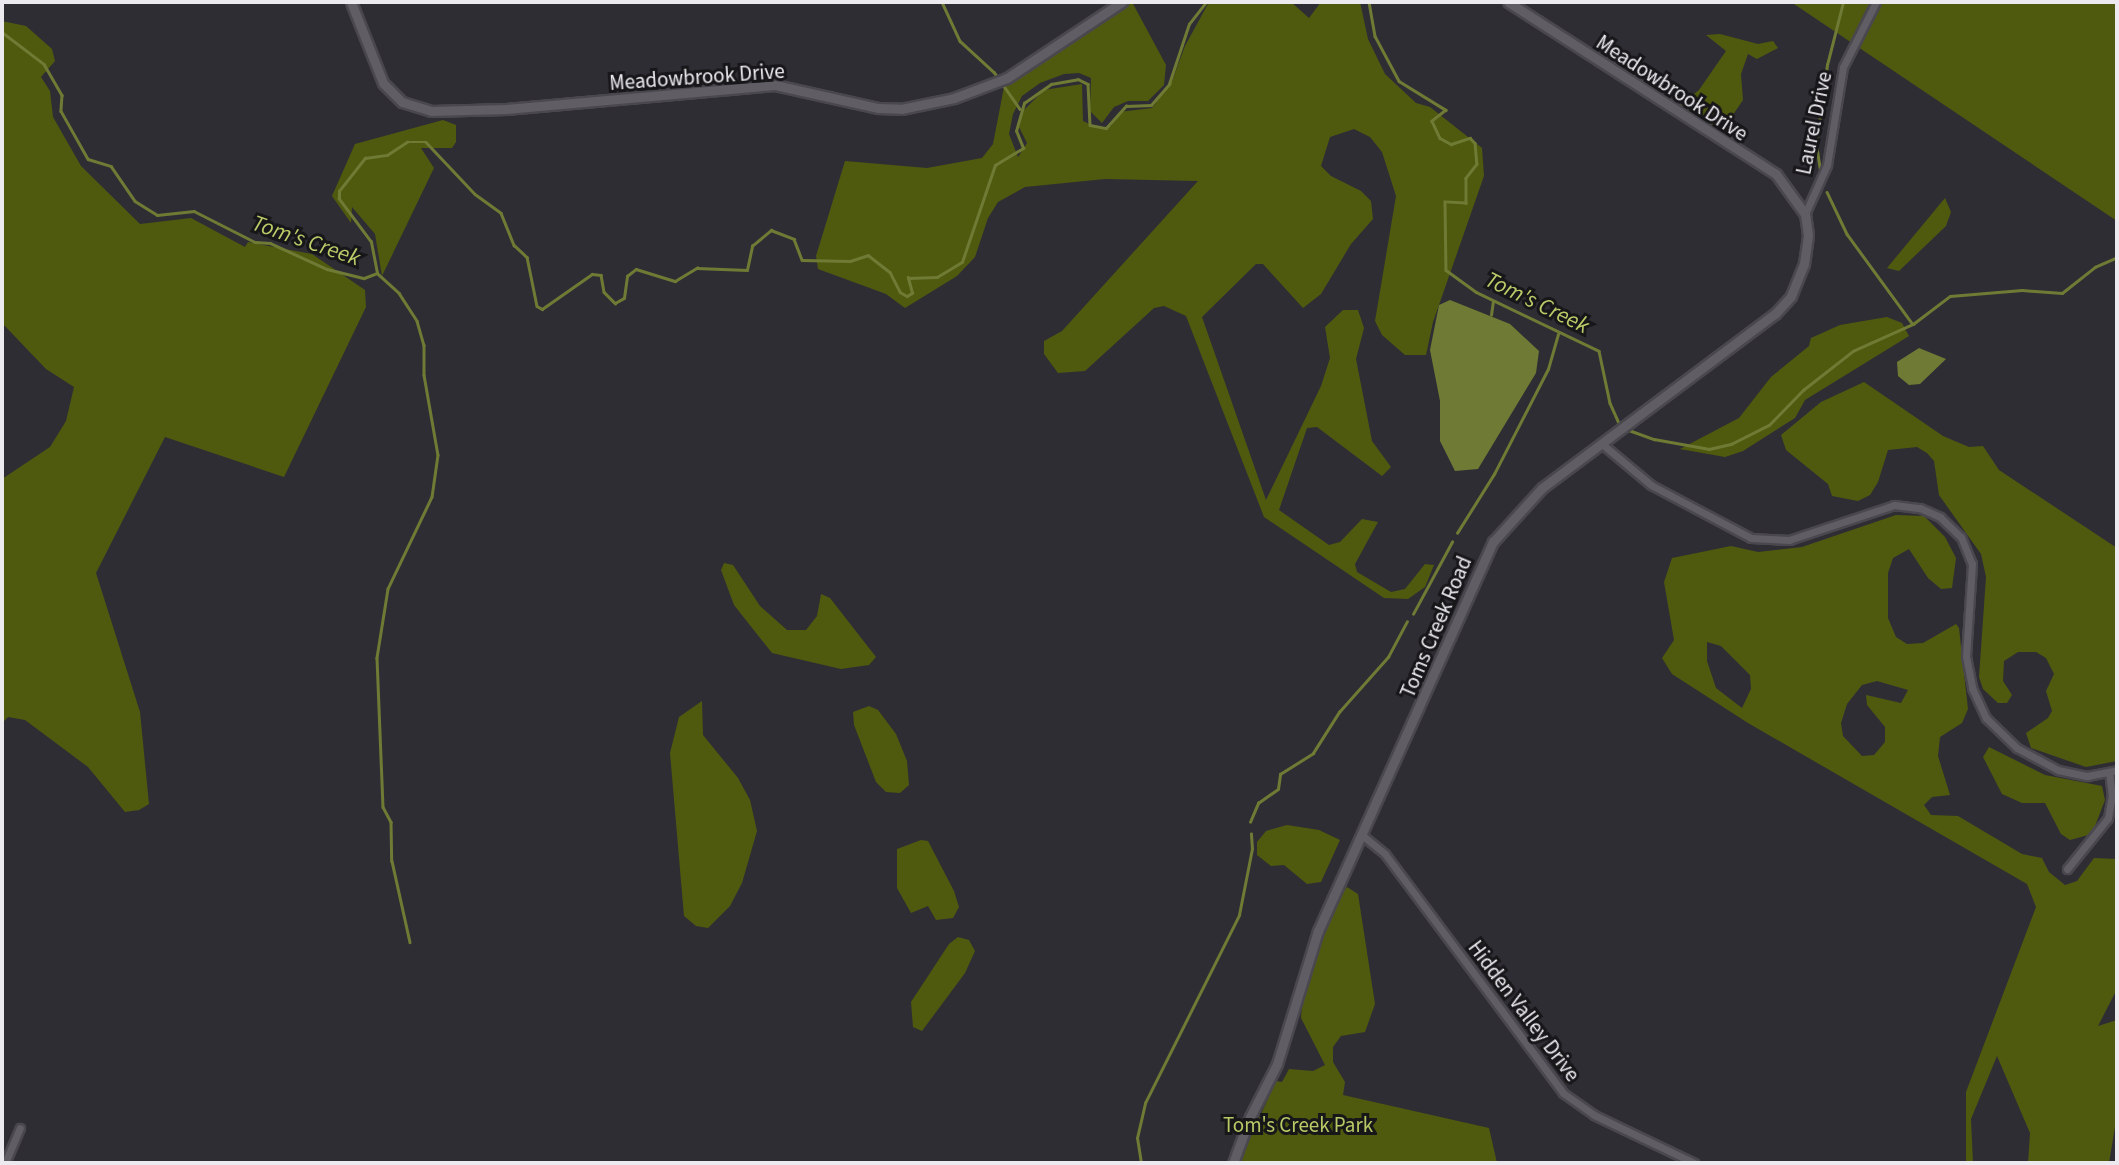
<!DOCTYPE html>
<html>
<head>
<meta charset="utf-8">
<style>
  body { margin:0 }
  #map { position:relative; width:2119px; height:1165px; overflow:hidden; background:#2f2d34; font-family:"Source Sans 3",sans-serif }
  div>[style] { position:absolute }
  .green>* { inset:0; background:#4f5a0e }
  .water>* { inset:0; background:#6f7b34 }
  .stream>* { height:2.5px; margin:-1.25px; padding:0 1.25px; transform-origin:1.25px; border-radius:1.25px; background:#6f7b34 }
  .roads { filter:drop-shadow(2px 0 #4a484e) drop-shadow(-2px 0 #4a484e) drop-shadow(0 2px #4a484e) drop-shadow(0 -2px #4a484e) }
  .minor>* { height:7px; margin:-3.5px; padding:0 3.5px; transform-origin:3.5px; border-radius:3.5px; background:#605d65 }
  .tertiary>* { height:9px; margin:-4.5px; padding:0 4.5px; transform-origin:4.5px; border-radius:4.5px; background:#605d65 }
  span { translate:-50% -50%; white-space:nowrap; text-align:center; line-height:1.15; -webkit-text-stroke:6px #171619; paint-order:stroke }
  .street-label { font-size:21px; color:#eceaef }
  .park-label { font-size:21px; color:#b7c965 }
  .water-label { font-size:23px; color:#bbcc69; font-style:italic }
  .frame { position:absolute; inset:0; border:4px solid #eceaef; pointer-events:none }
</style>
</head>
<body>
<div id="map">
  <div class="green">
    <i style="clip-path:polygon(1132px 2px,1166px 65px,1164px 85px,1148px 101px,1128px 101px,1114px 107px,1102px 123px,1090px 111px,1091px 78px,1079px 73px,1064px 74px,1040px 83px,1022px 96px,1013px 114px,1009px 134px,1018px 157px,1027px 143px,1019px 127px,1022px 112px,1044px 90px,1082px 84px,1083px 121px,1098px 128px,1111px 126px,1119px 112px,1152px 108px,1172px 81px,1185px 46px,1209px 2px,1291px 2px,1309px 18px,1321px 2px,1360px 2px,1368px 39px,1385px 74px,1416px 103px,1430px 107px,1482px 148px,1484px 176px,1433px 322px,1426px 355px,1405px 355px,1382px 335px,1375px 321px,1396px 196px,1382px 152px,1370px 137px,1354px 129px,1330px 137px,1321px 166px,1331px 176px,1361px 191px,1371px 201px,1373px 219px,1351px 244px,1321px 294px,1303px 308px,1263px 264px,1256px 264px,1202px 317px,1266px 500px,1321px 386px,1330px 358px,1325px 327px,1343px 310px,1358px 310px,1364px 328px,1356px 359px,1372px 441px,1391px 467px,1382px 476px,1317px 427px,1307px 428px,1279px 510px,1329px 545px,1340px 542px,1362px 519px,1378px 522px,1355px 564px,1357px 572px,1391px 592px,1405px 589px,1425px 564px,1434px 565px,1425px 587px,1408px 599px,1384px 598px,1264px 517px,1186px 316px,1164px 306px,1154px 308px,1085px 371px,1058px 373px,1044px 354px,1044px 341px,1062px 331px,1198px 181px,1105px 179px,1025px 187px,998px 202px,988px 218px,975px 257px,957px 276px,905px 308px,886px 294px,818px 269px,816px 256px,845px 161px,927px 168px,982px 158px,993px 144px,1004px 87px)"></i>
    <i style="clip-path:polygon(1791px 2px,2117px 2px,2117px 221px)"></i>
    <i style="clip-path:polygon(2px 21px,26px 26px,52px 49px,55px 61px,41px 77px,50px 91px,53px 117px,81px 166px,140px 224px,191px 218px,245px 247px,248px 242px,312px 254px,365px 290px,366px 307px,284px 477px,165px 437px,96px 573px,140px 712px,149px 804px,139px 810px,125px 812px,88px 767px,25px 720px,8px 717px,2px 723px,2px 479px,50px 447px,66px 421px,74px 387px,46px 369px,2px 323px)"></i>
    <i style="clip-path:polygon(1720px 34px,1758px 44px,1773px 41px,1778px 48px,1757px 59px,1748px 54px,1741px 74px,1743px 100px,1728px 122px,1717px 126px,1701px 124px,1678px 107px,1699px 90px,1726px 51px,1706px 35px)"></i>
    <i style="clip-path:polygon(443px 120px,456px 125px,456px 142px,452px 148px,421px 148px,434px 168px,382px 276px,375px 234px,352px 207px,351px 223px,332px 196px,355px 144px)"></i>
    <i style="clip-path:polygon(1945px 198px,1951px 212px,1946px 226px,1899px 271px,1887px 268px)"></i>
    <i style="clip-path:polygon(1887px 317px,1902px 323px,1909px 336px,1805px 400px,1795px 418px,1743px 451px,1725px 457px,1680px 449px,1739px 418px,1771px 377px,1809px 346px,1811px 338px,1840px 325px)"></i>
    <i style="clip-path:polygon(1864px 382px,1943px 436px,1969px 447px,1983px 446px,1999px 470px,2117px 548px,2117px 761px,2086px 767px,2031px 748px,2026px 733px,2048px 718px,2052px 711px,2046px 691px,2054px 674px,2046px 658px,2036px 652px,2018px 652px,2004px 661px,2003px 681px,2012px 695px,2007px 703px,1998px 703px,1983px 689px,1979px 677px,1986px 577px,1981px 554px,1939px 495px,1934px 461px,1927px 453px,1917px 447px,1888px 450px,1878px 482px,1870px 495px,1858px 501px,1832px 496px,1828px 484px,1786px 450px,1781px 435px,1821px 402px)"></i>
    <i style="clip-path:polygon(evenodd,1896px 515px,1924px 516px,1945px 537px,1956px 558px,1952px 588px,1941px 589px,1928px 578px,1909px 549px,1893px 558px,1888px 573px,1888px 618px,1896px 637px,1907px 644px,1923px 643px,1956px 624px,1959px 628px,1968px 709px,1962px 723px,1940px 737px,1938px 756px,1950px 795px,1932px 797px,1924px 805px,1931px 815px,1958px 816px,2022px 854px,2042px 858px,2049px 872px,2065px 885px,2077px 881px,2094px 858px,2117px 859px,2117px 989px,2098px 1026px,2117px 1020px,2117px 1115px,2109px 1163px,2028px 1163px,2030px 1133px,1997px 1056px,1971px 1119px,1973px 1163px,1966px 1163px,1966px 1092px,2036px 907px,2027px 884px,1748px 723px,1672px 674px,1662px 658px,1674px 640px,1664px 582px,1672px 558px,1731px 546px,1758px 552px,1802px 547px,1896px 515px,1707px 642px,1721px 646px,1750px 675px,1751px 689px,1742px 708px,1716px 688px,1707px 661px,1707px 642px,1896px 515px,1877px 681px,1908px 690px,1901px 703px,1866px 695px,1867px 705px,1885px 727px,1885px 742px,1874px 755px,1862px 756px,1843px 736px,1841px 723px,1847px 704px,1862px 685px,1877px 681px)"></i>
    <i style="clip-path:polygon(724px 563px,733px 565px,760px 606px,787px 630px,806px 630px,817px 616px,821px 594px,830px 598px,876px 657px,869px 665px,841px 669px,772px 653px,734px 605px,721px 570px)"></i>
    <i style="clip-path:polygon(702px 701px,703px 735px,738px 778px,750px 800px,757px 831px,742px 883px,730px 906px,708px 928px,696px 926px,684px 916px,670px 753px,679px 717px)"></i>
    <i style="clip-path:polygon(869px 706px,878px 710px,896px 734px,907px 761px,909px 785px,900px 793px,886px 792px,876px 782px,854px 725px,853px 712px)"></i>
    <i style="clip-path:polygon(1989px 747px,2045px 775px,2102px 786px,2105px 800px,2092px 834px,2070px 840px,2061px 834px,2045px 803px,2022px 803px,2002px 794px,1983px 757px)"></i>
    <i style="clip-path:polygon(1287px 825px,1319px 830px,1340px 840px,1321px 882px,1307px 884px,1284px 865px,1271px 866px,1257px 855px,1257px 842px,1266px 831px)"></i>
    <i style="clip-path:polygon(921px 840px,928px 841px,954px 891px,959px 907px,953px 918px,936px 920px,928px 906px,911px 913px,897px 888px,897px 849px)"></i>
    <i style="clip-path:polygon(1347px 887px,1358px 894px,1375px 1004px,1365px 1032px,1341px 1036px,1333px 1047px,1333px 1062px,1345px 1082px,1343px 1095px,1489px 1128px,1497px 1163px,1239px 1163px,1276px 1081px,1282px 1082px,1289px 1069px,1313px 1071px,1325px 1065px,1301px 1018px,1302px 1003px,1314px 955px,1336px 901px)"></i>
    <i style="clip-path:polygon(958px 937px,969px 940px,975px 951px,965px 973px,922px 1031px,913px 1027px,911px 1002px,949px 944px)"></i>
  </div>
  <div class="water">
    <i style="clip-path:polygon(1450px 300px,1510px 324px,1539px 351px,1536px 373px,1478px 469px,1455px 471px,1440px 441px,1440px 401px,1430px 350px,1439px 305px)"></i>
    <i style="clip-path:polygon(1919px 348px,1946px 359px,1920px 384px,1909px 385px,1898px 376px,1897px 362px)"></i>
  </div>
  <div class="stream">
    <i style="left:942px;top:2px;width:43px;rotate:65.2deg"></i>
    <i style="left:960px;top:41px;width:46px;rotate:42.4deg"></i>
    <i style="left:994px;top:72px;width:45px;rotate:54.9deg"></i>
    <i style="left:1369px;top:2px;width:35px;rotate:80deg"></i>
    <i style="left:1375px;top:36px;width:51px;rotate:61.9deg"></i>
    <i style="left:1399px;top:81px;width:55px;rotate:31.7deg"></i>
    <i style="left:1446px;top:110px;width:18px;rotate:142deg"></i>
    <i style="left:1432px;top:121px;width:19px;rotate:65deg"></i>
    <i style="left:1440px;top:138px;width:13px;rotate:29deg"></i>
    <i style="left:1451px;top:144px;width:20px;rotate:-18deg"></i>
    <i style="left:1470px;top:138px;width:7px;rotate:45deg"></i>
    <i style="left:1475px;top:143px;width:21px;rotate:85deg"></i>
    <i style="left:1477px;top:164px;width:18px;rotate:128deg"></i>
    <i style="left:1466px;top:178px;width:25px;rotate:90deg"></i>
    <i style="left:1466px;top:203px;width:21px;rotate:-177deg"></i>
    <i style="left:1445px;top:202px;width:68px;rotate:89.2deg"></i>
    <i style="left:1446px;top:270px;width:37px;rotate:36deg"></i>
    <i style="left:1476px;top:292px;width:136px;rotate:25.6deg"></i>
    <i style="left:1599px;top:351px;width:53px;rotate:78.1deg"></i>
    <i style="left:1610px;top:403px;width:24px;rotate:66deg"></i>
    <i style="left:2px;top:32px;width:53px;rotate:37.3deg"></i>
    <i style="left:44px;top:64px;width:36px;rotate:60deg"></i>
    <i style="left:62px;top:95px;width:16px;rotate:94deg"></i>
    <i style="left:61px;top:111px;width:55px;rotate:60.6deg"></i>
    <i style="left:88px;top:159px;width:24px;rotate:17deg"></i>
    <i style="left:111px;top:166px;width:42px;rotate:55.6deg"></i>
    <i style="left:135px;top:201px;width:26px;rotate:32deg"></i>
    <i style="left:157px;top:215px;width:37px;rotate:-6deg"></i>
    <i style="left:194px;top:211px;width:68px;rotate:26.9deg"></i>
    <i style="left:255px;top:242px;width:15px;rotate:4deg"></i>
    <i style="left:270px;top:243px;width:63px;rotate:24.5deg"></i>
    <i style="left:327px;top:269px;width:38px;rotate:14deg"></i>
    <i style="left:364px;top:278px;width:14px;rotate:-21deg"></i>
    <i style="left:377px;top:273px;width:32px;rotate:-101deg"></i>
    <i style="left:371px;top:242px;width:54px;rotate:-126.7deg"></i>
    <i style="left:339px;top:199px;width:8px;rotate:-90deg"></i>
    <i style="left:339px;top:191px;width:42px;rotate:-51.8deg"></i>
    <i style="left:365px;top:158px;width:22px;rotate:-8deg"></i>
    <i style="left:387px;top:155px;width:24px;rotate:-33deg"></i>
    <i style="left:407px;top:142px;width:19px"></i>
    <i style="left:426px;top:142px;width:71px;rotate:46.7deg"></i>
    <i style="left:475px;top:194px;width:32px;rotate:36deg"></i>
    <i style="left:501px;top:213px;width:35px;rotate:68deg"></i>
    <i style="left:514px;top:245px;width:18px;rotate:43deg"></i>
    <i style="left:527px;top:257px;width:50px;rotate:78.5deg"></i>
    <i style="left:537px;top:306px;width:6px;rotate:31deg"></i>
    <i style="left:542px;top:309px;width:61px;rotate:-35deg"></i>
    <i style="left:592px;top:274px;width:9px;rotate:6deg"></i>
    <i style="left:601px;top:275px;width:17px;rotate:80deg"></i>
    <i style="left:604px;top:292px;width:16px;rotate:45deg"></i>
    <i style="left:615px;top:303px;width:10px;rotate:-29deg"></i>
    <i style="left:624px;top:298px;width:22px;rotate:-82deg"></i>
    <i style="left:627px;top:276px;width:11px;rotate:-38deg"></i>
    <i style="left:636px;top:269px;width:41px;rotate:17.1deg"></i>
    <i style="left:675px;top:281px;width:26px;rotate:-31deg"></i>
    <i style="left:697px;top:268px;width:50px;rotate:2.3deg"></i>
    <i style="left:747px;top:270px;width:25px;rotate:-78deg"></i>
    <i style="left:752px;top:246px;width:25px;rotate:-40deg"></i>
    <i style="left:771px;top:230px;width:25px;rotate:21deg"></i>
    <i style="left:794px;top:239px;width:22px;rotate:69deg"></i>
    <i style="left:802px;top:260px;width:48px;rotate:1.2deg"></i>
    <i style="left:850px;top:261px;width:19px;rotate:-18deg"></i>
    <i style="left:868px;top:255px;width:28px;rotate:38deg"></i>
    <i style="left:890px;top:272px;width:22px;rotate:63deg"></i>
    <i style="left:900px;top:292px;width:8px;rotate:30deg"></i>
    <i style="left:907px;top:296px;width:6px;rotate:-31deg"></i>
    <i style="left:912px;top:293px;width:16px;rotate:-105deg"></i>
    <i style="left:908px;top:278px;width:29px;rotate:-2deg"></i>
    <i style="left:937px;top:277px;width:29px;rotate:-31deg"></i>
    <i style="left:962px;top:262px;width:102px;rotate:-71.2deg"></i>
    <i style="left:995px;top:165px;width:33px;rotate:-31deg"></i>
    <i style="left:1023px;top:148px;width:18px;rotate:-112deg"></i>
    <i style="left:1016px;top:131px;width:29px;rotate:-74deg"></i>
    <i style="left:1024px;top:103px;width:33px;rotate:-35deg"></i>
    <i style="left:1051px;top:84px;width:27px;rotate:-10deg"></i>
    <i style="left:1078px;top:79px;width:11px;rotate:27deg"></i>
    <i style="left:1088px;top:84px;width:41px;rotate:87.2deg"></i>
    <i style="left:1090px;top:125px;width:16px;rotate:11deg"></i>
    <i style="left:1106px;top:128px;width:30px;rotate:-48deg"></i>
    <i style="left:1126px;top:106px;width:25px;rotate:-2deg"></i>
    <i style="left:1151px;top:105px;width:28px;rotate:-49deg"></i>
    <i style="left:1169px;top:84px;width:63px;rotate:-71.6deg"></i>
    <i style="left:1189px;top:24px;width:28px;rotate:-52deg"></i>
    <i style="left:1820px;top:170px;width:25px;rotate:-99deg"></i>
    <i style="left:1816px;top:145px;width:81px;rotate:-82.2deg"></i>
    <i style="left:1827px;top:65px;width:65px;rotate:-75.7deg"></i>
    <i style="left:1827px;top:192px;width:47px;rotate:64.5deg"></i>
    <i style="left:1847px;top:234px;width:110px;rotate:53.9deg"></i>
    <i style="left:377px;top:273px;width:30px;rotate:42deg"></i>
    <i style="left:399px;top:293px;width:33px;rotate:57deg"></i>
    <i style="left:417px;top:321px;width:25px;rotate:74deg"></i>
    <i style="left:424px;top:345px;width:30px;rotate:90deg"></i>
    <i style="left:424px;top:375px;width:81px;rotate:80.1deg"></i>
    <i style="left:438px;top:455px;width:42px;rotate:98.1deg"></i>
    <i style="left:432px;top:497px;width:102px;rotate:115.6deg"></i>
    <i style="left:388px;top:589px;width:70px;rotate:99.1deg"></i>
    <i style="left:377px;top:658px;width:149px;rotate:87.7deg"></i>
    <i style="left:383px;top:807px;width:17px;rotate:62deg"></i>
    <i style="left:391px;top:822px;width:39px;rotate:89deg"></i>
    <i style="left:392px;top:861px;width:83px;rotate:77.5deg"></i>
    <i style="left:1491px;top:315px;width:14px;rotate:-82deg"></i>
    <i style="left:1626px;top:429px;width:30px;rotate:20deg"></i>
    <i style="left:1654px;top:439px;width:56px;rotate:10.3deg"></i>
    <i style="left:1709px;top:449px;width:23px;rotate:-13deg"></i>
    <i style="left:1731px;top:444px;width:42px;rotate:-26.6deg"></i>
    <i style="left:1769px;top:425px;width:49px;rotate:-45.8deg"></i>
    <i style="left:1803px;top:390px;width:63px;rotate:-38deg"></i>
    <i style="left:1853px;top:351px;width:66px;rotate:-24.2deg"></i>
    <i style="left:1913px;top:324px;width:46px;rotate:-37.1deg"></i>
    <i style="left:1950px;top:296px;width:72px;rotate:-4.8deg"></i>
    <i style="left:2022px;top:290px;width:40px;rotate:4.3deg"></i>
    <i style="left:2062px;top:293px;width:42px;rotate:-38.2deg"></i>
    <i style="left:2095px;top:267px;width:24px;rotate:-24deg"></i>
    <i style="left:1457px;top:533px;width:70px;rotate:-57.9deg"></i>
    <i style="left:1494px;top:474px;width:118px;rotate:-62.8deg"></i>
    <i style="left:1548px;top:369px;width:36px;rotate:-74deg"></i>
    <i style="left:1413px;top:614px;width:82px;rotate:-61.6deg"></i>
    <i style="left:1250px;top:822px;width:21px;rotate:-67deg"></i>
    <i style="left:1258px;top:803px;width:24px;rotate:-35deg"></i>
    <i style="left:1278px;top:789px;width:15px;rotate:-82deg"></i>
    <i style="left:1280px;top:774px;width:39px;rotate:-32deg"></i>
    <i style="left:1313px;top:753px;width:49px;rotate:-57.6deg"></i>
    <i style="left:1339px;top:712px;width:74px;rotate:-48.3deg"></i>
    <i style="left:1388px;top:657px;width:40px;rotate:-62deg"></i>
    <i style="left:1141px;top:1163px;width:25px;rotate:-99deg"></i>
    <i style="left:1137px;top:1138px;width:36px;rotate:-77deg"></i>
    <i style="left:1145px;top:1103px;width:210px;rotate:-63.4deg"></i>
    <i style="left:1239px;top:915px;width:67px;rotate:-78.9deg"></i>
    <i style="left:1252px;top:849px;width:15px;rotate:-94deg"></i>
  </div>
  <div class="roads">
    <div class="minor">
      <i style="left:1805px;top:214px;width:54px;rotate:-65.8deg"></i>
      <i style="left:1827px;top:165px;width:99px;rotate:-80.7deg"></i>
      <i style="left:1843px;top:67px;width:73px;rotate:-63.1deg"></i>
      <i style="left:1602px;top:444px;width:64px;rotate:39.9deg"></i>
      <i style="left:1651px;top:485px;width:113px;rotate:27.9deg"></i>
      <i style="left:1751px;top:538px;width:38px;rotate:3deg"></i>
      <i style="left:1789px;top:540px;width:111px;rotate:-18.4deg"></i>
      <i style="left:1894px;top:505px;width:26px;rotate:7deg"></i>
      <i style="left:1920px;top:508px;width:22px;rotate:24deg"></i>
      <i style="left:1940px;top:517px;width:29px;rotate:44deg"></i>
      <i style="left:1961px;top:537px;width:29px;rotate:68deg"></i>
      <i style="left:1972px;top:564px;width:92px;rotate:93.7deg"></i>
      <i style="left:1966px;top:656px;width:33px;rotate:79deg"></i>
      <i style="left:1972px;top:688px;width:33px;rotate:65deg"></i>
      <i style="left:1986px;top:718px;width:43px;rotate:44.1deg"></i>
      <i style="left:2017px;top:748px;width:47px;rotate:28.2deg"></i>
      <i style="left:2058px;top:770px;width:30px;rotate:12deg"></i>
      <i style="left:2087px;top:776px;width:31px;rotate:-11deg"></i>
      <i style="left:1363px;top:836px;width:28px;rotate:39deg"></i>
      <i style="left:1385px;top:854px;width:298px;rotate:53.3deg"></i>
      <i style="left:1563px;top:1093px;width:38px;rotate:35deg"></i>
      <i style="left:1594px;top:1115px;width:111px;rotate:25.6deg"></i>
      <i style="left:2067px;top:869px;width:65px;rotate:-51.2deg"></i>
      <i style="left:2108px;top:818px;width:22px;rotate:-80deg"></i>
      <i style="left:2112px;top:796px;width:23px;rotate:-97deg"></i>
      <i style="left:5px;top:1163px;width:38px;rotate:-67deg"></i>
    </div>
    <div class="tertiary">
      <i style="left:351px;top:2px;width:87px;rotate:68.4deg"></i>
      <i style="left:383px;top:83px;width:27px;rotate:45deg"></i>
      <i style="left:402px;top:102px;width:30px;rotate:17deg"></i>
      <i style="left:431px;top:111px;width:75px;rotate:-1.5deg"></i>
      <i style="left:506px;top:109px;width:270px;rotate:-5.1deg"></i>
      <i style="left:775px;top:85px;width:106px;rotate:12.6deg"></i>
      <i style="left:878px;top:108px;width:23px;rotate:2deg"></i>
      <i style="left:901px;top:109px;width:54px;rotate:-11.7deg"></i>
      <i style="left:954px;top:98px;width:57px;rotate:-20.7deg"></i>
      <i style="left:1007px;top:78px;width:138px;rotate:-33.5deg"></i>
      <i style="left:1233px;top:1163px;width:49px;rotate:-69.7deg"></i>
      <i style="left:1250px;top:1117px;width:59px;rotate:-63deg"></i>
      <i style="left:1277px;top:1064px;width:139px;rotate:-72.9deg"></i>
      <i style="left:1318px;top:931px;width:427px;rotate:-65.8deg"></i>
      <i style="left:1493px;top:542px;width:73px;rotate:-47.8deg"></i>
      <i style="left:1542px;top:488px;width:291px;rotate:-36.8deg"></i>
      <i style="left:1775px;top:314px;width:24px;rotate:-48deg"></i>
      <i style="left:1791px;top:296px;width:35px;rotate:-68deg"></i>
      <i style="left:1804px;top:264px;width:29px;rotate:-82deg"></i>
      <i style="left:1808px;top:235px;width:21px;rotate:-98deg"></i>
      <i style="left:1805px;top:214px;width:49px;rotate:-125.9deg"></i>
      <i style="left:1776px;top:174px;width:318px;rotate:-147.3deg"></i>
    </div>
  </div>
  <div class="street-label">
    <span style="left:697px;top:77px;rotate:-4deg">Meadowbrook Drive</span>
    <span style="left:1672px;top:88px;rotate:33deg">Meadowbrook Drive</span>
    <span style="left:1814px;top:123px;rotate:-78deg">Laurel Drive</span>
    <span style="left:1436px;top:627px;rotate:-67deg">Toms Creek Road</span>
    <span style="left:1524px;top:1011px;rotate:53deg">Hidden Valley Drive</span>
  </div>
  <div class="park-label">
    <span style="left:1298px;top:1125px">Tom's Creek Park</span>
  </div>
  <div class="water-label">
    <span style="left:306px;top:241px;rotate:19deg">Tom's Creek</span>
    <span style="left:1537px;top:303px;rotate:26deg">Tom's Creek</span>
  </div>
  <div class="frame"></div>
</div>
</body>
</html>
